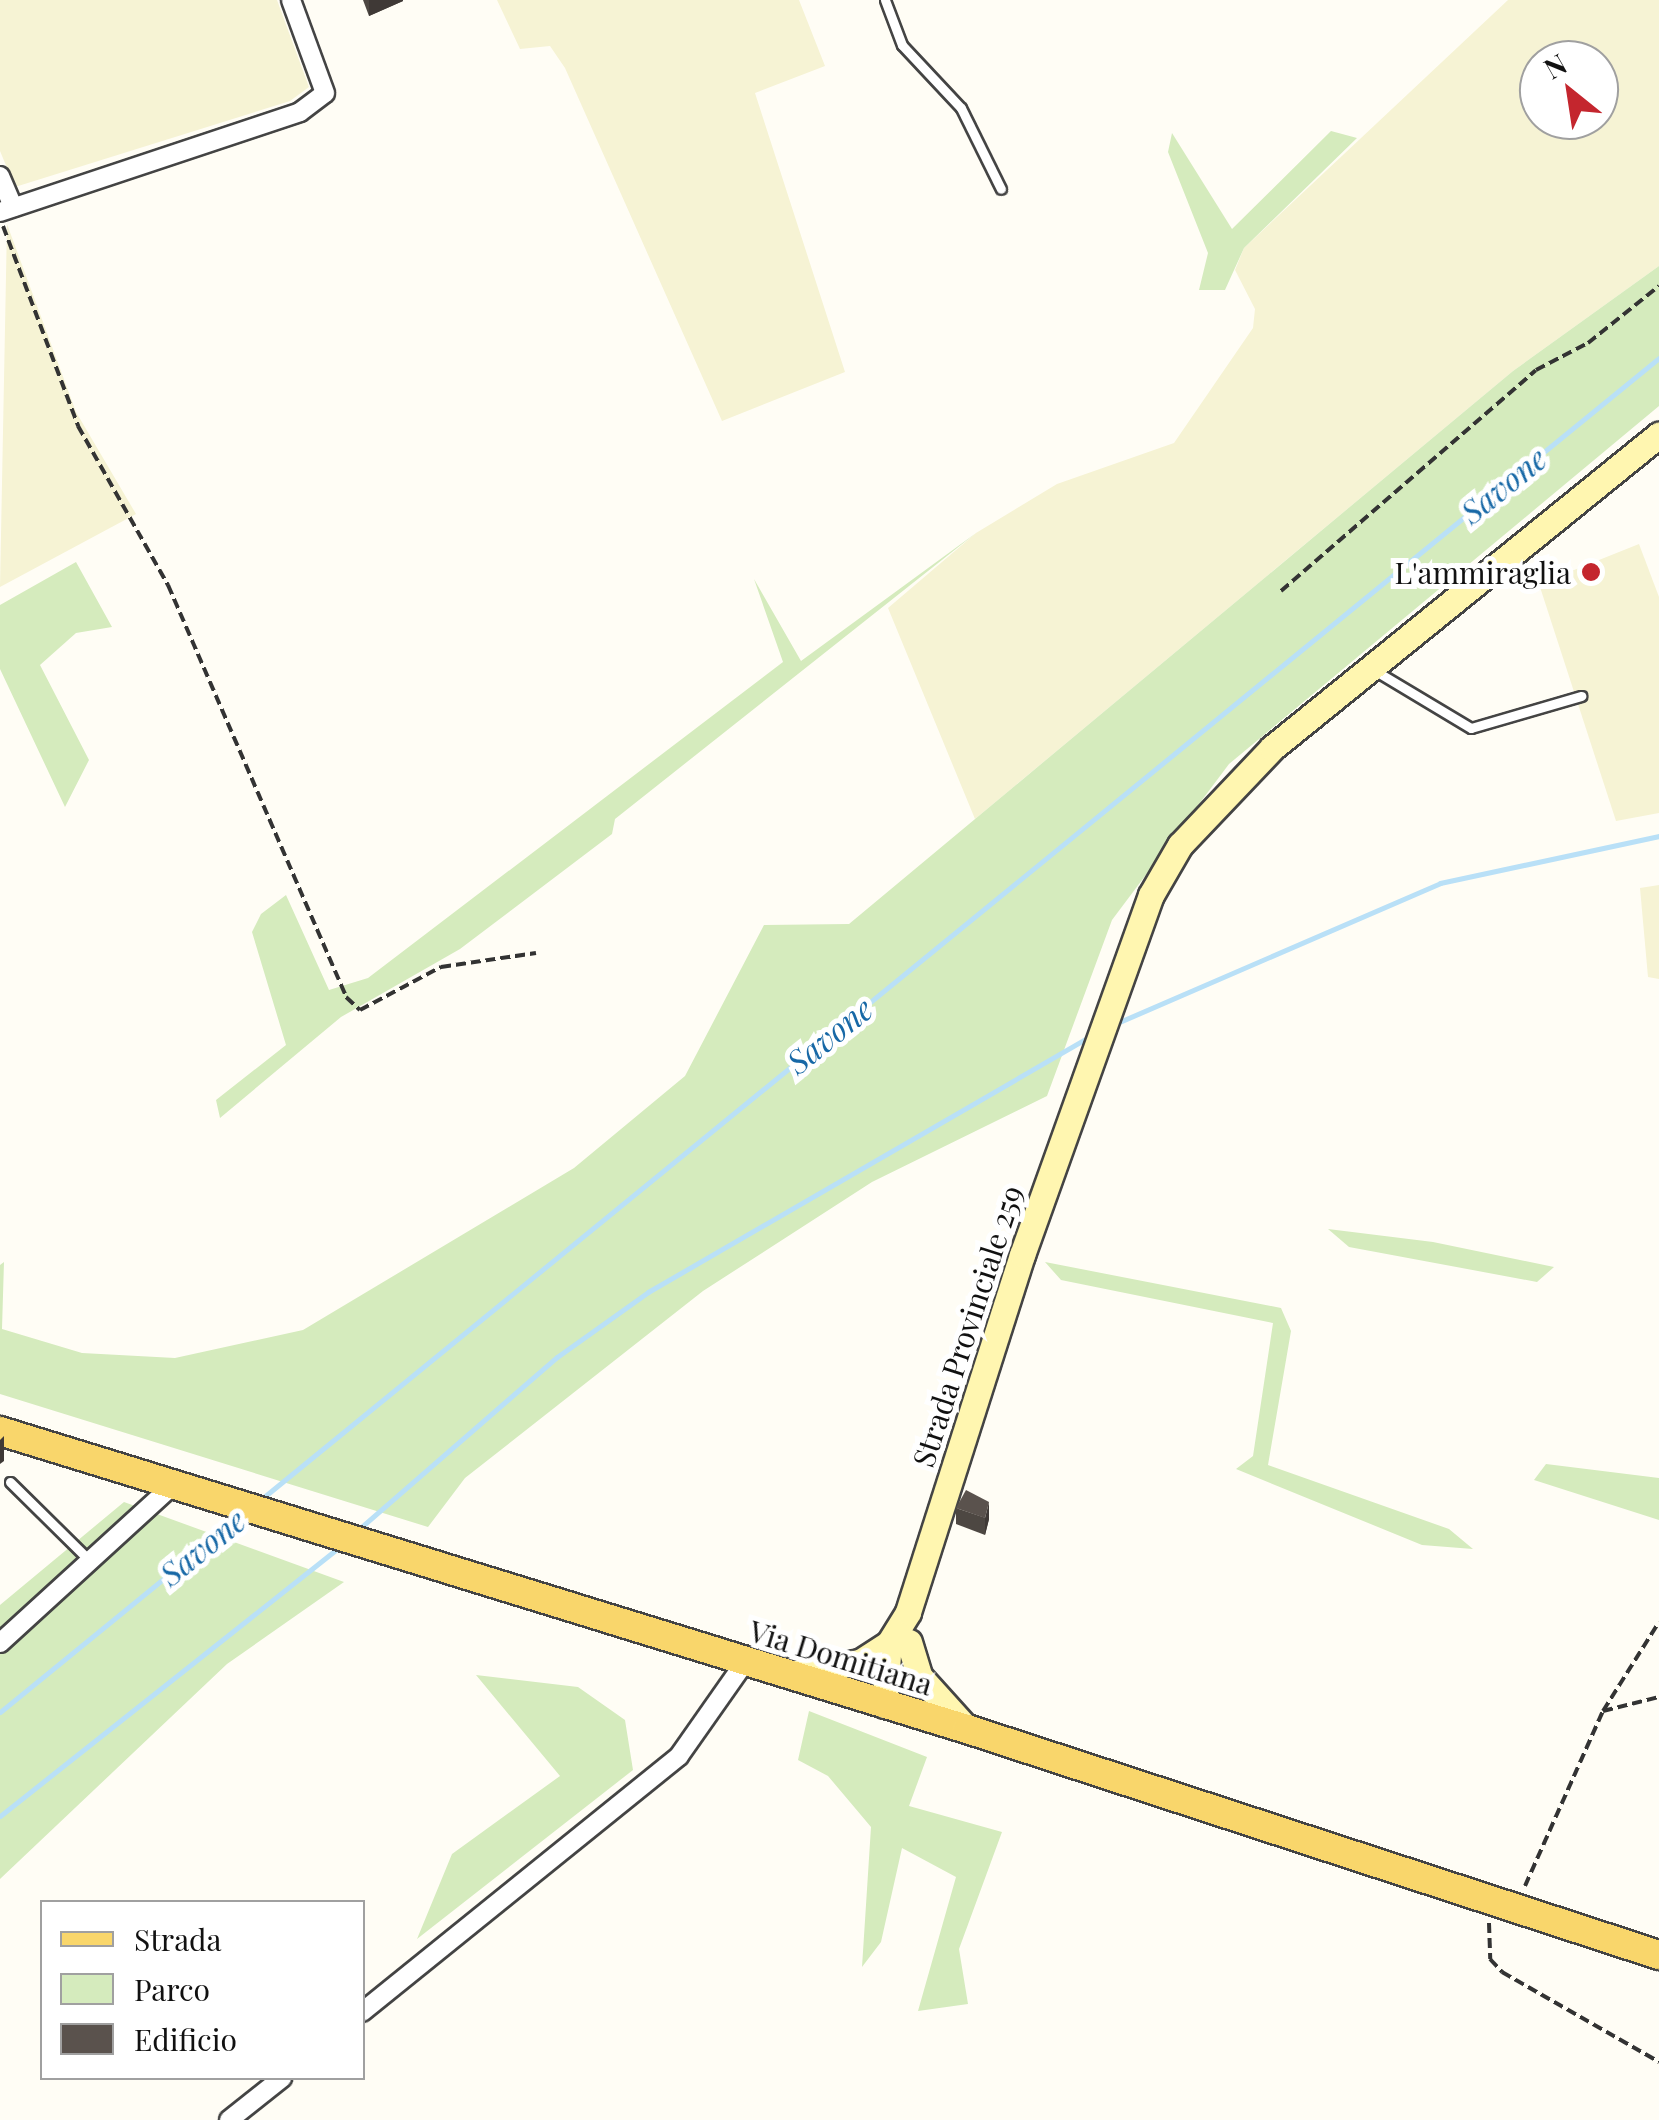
<!DOCTYPE html>
<html>
<head>
<meta charset="utf-8">
<style>
  body { margin:0 }
  #map { position:relative; width:1659px; height:2120px; overflow:hidden; background:#fffdf5; font-family:"Playfair Display",serif }
  div>[style] { position:absolute }
  .farmland>* { inset:0; background:#f6f3d4 }
  .green>* { inset:0; background:#d5ebbd }
  .stream>* { height:5px; margin:-2.5px; padding:0 2.5px; transform-origin:2.5px; border-radius:2.5px; background:#b9e0f7 }
  .path>* { height:4px; margin-top:-2px; transform-origin:0; background:repeating-linear-gradient(90deg,#333 0 10px,transparent 0 15px) }
  .roads { filter:drop-shadow(2px 0 #444) drop-shadow(-2px 0 #444) drop-shadow(0 2px #444) drop-shadow(0 -2px #444) }
  .lane>* { height:9px; margin:-4.5px; padding:0 4.5px; transform-origin:4.5px; border-radius:4.5px; background:#fff }
  .street>* { height:18px; margin:-9px; padding:0 9px; transform-origin:9px; border-radius:9px; background:#fff }
  .secondary>* { height:25px; margin:-12.5px; padding:0 12.5px; transform-origin:12.5px; border-radius:12.5px; background:#fff6b0 }
  .primary>* { height:28px; margin:-14px; padding:0 14px; transform-origin:14px; border-radius:14px; background:#f9d66b }
  .wall>* { inset:0; background:#4d4742 }
  .shaded-wall>* { inset:0; background:#3f3936 }
  .building>* { inset:0; background:#5a524d }
  .dots>* { width:28px; height:28px; translate:-50% -50%; box-sizing:border-box; border:5px solid #fff; border-radius:50% }
  span { translate:-50% -50%; white-space:nowrap; text-align:center; line-height:1.15; -webkit-text-stroke:10px #fff; paint-order:stroke }
  .poi-label { font-size:30px; color:#111 }
  .right { translate:-100% -50%; text-align:right }
  .street-label { font-size:30px; color:#111 }
  .water-label { font-size:32px; color:#1768a6; font-style:italic }
  .legend { position:absolute; left:40px; top:1900px; width:325px; height:180px; box-sizing:border-box; background:#fff; border:2px solid #a0a0a0; margin:0; padding:12px 18px; list-style:none; font-size:30px; color:#111 }
  .legend li { display:flex; align-items:center; gap:20px; height:50px }
  .legend b { width:50px; border:2px solid #a0a0a0 }
  .north { position:absolute; left:1519px; top:40px; width:100px; height:100px; box-sizing:border-box; background:#fff; border:2px solid #a0a0a0; border-radius:50%; rotate:330deg; font-size:28px; font-weight:700; line-height:40px; text-align:center; color:#111 }
  .north::after { content:''; display:block; margin:auto; width:35px; height:45px; background:#c4262e; clip-path:polygon(50% 0,100% 100%,50% 72%,0 100%) }
</style>
</head>
<body>
<div id="map">
  <div class="farmland">
    <i style="clip-path:polygon(0 0,277px 0,309px 87px,290px 101px,15px 187px,0 151px)"></i>
    <i style="clip-path:polygon(497px 0,799px 0,825px 66px,755px 93px,845px 372px,722px 421px,565px 68px,550px 46px,520px 49px)"></i>
    <i style="clip-path:polygon(evenodd,1508px 0,1659px 0,1659px 266px,1513px 371px,975px 819px,888px 608px,976px 533px,1057px 484px,1174px 443px,1253px 328px,1255px 309px,1235px 270px,1244px 248px,1508px 0,1539px 60px,1599px 60px,1599px 120px,1539px 120px,1539px 60px)"></i>
    <i style="clip-path:polygon(7px 224px,76px 412px,136px 514px,0 587px)"></i>
    <i style="clip-path:polygon(1639px 544px,1659px 597px,1659px 813px,1616px 821px,1539px 584px)"></i>
    <i style="clip-path:polygon(1659px 885px,1659px 979px,1648px 977px,1640px 888px)"></i>
  </div>
  <div class="green">
    <i style="clip-path:polygon(1331px 131px,1357px 138px,1244px 248px,1225px 290px,1199px 290px,1208px 253px,1168px 152px,1172px 133px,1232px 229px)"></i>
    <i style="clip-path:polygon(1659px 266px,1659px 406px,1229px 764px,1112px 920px,1047px 1096px,872px 1182px,703px 1291px,465px 1478px,428px 1527px,0 1394px,0 1265px,4px 1262px,2px 1329px,82px 1353px,175px 1358px,303px 1330px,574px 1168px,685px 1076px,764px 925px,849px 924px,1513px 371px)"></i>
    <i style="clip-path:polygon(976px 533px,615px 819px,612px 834px,460px 949px,341px 1017px,220px 1118px,216px 1100px,286px 1045px,252px 932px,261px 914px,286px 895px,329px 990px,368px 978px,783px 662px,754px 579px,801px 661px)"></i>
    <i style="clip-path:polygon(76px 562px,112px 627px,76px 633px,40px 665px,89px 760px,65px 807px,0 669px,0 605px)"></i>
    <i style="clip-path:polygon(1328px 1229px,1433px 1242px,1554px 1267px,1537px 1282px,1349px 1247px)"></i>
    <i style="clip-path:polygon(1045px 1262px,1281px 1308px,1291px 1331px,1268px 1465px,1449px 1529px,1473px 1549px,1422px 1545px,1236px 1469px,1253px 1456px,1273px 1323px,1061px 1280px)"></i>
    <i style="clip-path:polygon(1546px 1464px,1659px 1478px,1659px 1520px,1534px 1480px)"></i>
    <i style="clip-path:polygon(124px 1502px,344px 1582px,227px 1664px,0 1879px,0 1605px)"></i>
    <i style="clip-path:polygon(476px 1675px,578px 1687px,625px 1720px,633px 1770px,417px 1939px,452px 1854px,560px 1776px)"></i>
    <i style="clip-path:polygon(809px 1711px,927px 1757px,909px 1806px,1002px 1832px,959px 1949px,968px 2004px,918px 2011px,956px 1877px,902px 1848px,881px 1942px,862px 1967px,871px 1827px,828px 1776px,798px 1760px)"></i>
  </div>
  <div class="stream">
    <i style="left:1117px;top:1023px;width:352px;rotate:-23.4deg"></i>
    <i style="left:1440px;top:883px;width:224px;rotate:-12.1deg"></i>
    <i style="left:259px;top:1501px;width:1807px;rotate:-39.23deg"></i>
    <i style="left:359px;top:1529px;width:262px;rotate:-41deg"></i>
    <i style="left:557px;top:1357px;width:112px;rotate:-35.5deg"></i>
    <i style="left:648px;top:1292px;width:509px;rotate:-30.04deg"></i>
    <i style="left:0;top:1712px;width:308px;rotate:-39.2deg"></i>
    <i style="left:0;top:1816px;width:433px;rotate:-38.4deg"></i>
  </div>
  <div class="path">
    <i style="left:3px;top:226px;width:214px;rotate:69.4deg"></i>
    <i style="left:78px;top:426px;width:183px;rotate:60.5deg"></i>
    <i style="left:168px;top:585px;width:449px;rotate:66.6deg"></i>
    <i style="left:346px;top:997px;width:19px;rotate:43deg"></i>
    <i style="left:360px;top:1010px;width:92px;rotate:-28deg"></i>
    <i style="left:441px;top:967px;width:96px;rotate:-8.4deg"></i>
    <i style="left:1281px;top:591px;width:337px;rotate:-40.9deg"></i>
    <i style="left:1536px;top:370px;width:59px;rotate:-27.4deg"></i>
    <i style="left:1588px;top:343px;width:91px;rotate:-38.8deg"></i>
    <i style="left:1603px;top:1711px;width:105px;rotate:-57.8deg"></i>
    <i style="left:1525px;top:1886px;width:192px;rotate:-66deg"></i>
    <i style="left:1603px;top:1711px;width:58px;rotate:-14deg"></i>
    <i style="left:1489px;top:1923px;width:36px;rotate:88deg"></i>
    <i style="left:1490px;top:1959px;width:18px;rotate:47deg"></i>
    <i style="left:1502px;top:1972px;width:181px;rotate:29.8deg"></i>
  </div>
  <div class="roads">
    <div class="lane">
      <i style="left:885px;top:0;width:48px;rotate:69.3deg"></i>
      <i style="left:902px;top:45px;width:86px;rotate:46.9deg"></i>
      <i style="left:961px;top:108px;width:90px;rotate:63.7deg"></i>
      <i style="left:1374px;top:670px;width:113px;rotate:30.9deg"></i>
      <i style="left:1471px;top:728px;width:115px;rotate:-16.2deg"></i>
      <i style="left:10px;top:1482px;width:111px;rotate:44.6deg"></i>
    </div>
    <div class="street">
      <i style="left:0;top:176px;width:34px;rotate:67deg"></i>
      <i style="left:0;top:212px;width:316px;rotate:-18.4deg"></i>
      <i style="left:300px;top:112px;width:31px;rotate:-37deg"></i>
      <i style="left:325px;top:93px;width:99px;rotate:-110.1deg"></i>
      <i style="left:0;top:1643px;width:233px;rotate:-42.4deg"></i>
      <i style="left:362px;top:2012px;width:407px;rotate:-38.9deg"></i>
      <i style="left:679px;top:1756px;width:115px;rotate:-54.9deg"></i>
      <i style="left:229px;top:2120px;width:68px;rotate:-38.4deg"></i>
    </div>
    <div class="secondary">
      <i style="left:909px;top:1642px;width:37px;rotate:73deg"></i>
      <i style="left:920px;top:1677px;width:70px;rotate:47.9deg"></i>
      <i style="left:796px;top:1673px;width:65px;rotate:-9.8deg"></i>
      <i style="left:860px;top:1662px;width:35px;rotate:-33deg"></i>
      <i style="left:884px;top:1705px;width:62px;rotate:-85.4deg"></i>
      <i style="left:889px;top:1643px;width:36px;rotate:-58deg"></i>
      <i style="left:908px;top:1612px;width:375px;rotate:-72.3deg"></i>
      <i style="left:1022px;top:1255px;width:382px;rotate:-70.3deg"></i>
      <i style="left:1151px;top:895px;width:58px;rotate:-59.9deg"></i>
      <i style="left:1180px;top:845px;width:134px;rotate:-46.5deg"></i>
      <i style="left:1272px;top:748px;width:498px;rotate:-39deg"></i>
    </div>
    <div class="primary">
      <i style="left:0;top:1431px;width:1012px;rotate:17.13deg"></i>
      <i style="left:967px;top:1729px;width:728px;rotate:18.09deg"></i>
    </div>
  </div>
  <div class="wall">
    <i style="clip-path:polygon(363px 0,403px 0,403px 1px,369px 16px)"></i>
    <i style="clip-path:polygon(956px 1508px,989px 1519px,985px 1535px,956px 1524px)"></i>
  </div>
  <div class="shaded-wall">
    <i style="clip-path:polygon(369px 0,403px 0,403px 1px,369px 16px)"></i>
    <i style="clip-path:polygon(4px 1436px,4px 1461px,0 1464px,0 1440px)"></i>
    <i style="clip-path:polygon(989px 1502px,989px 1519px,985px 1535px,985px 1518px)"></i>
  </div>
  <div class="building">
    <i style="clip-path:polygon(966px 1490px,989px 1502px,985px 1518px,956px 1508px)"></i>
  </div>
  <div class="dots">
    <i style="left:1591px;top:572px;background:#c4262e"></i>
  </div>
  <div class="poi-label">
    <span class="right" style="left:1571px;top:572px">L'ammiraglia</span>
  </div>
  <div class="street-label">
    <span style="left:967px;top:1326px;rotate:-72deg">Strada Provinciale 259</span>
    <span style="left:841px;top:1657px;rotate:17deg">Via Domitiana</span>
  </div>
  <div class="water-label">
    <span style="left:1503px;top:485px;rotate:-39deg">Savone</span>
    <span style="left:829px;top:1035px;rotate:-39deg">Savone</span>
    <span style="left:202px;top:1547px;rotate:-39deg">Savone</span>
  </div>
  <ul class="legend">
  <li><b style="height:12px;background:#f9d66b"></b>Strada</li>
  <li><b style="height:28px;background:#d5ebbd"></b>Parco</li>
  <li><b style="height:28px;background:#5a524d"></b>Edificio</li>
  </ul>
  <div class="north">N</div>
</div>
</body>
</html>
